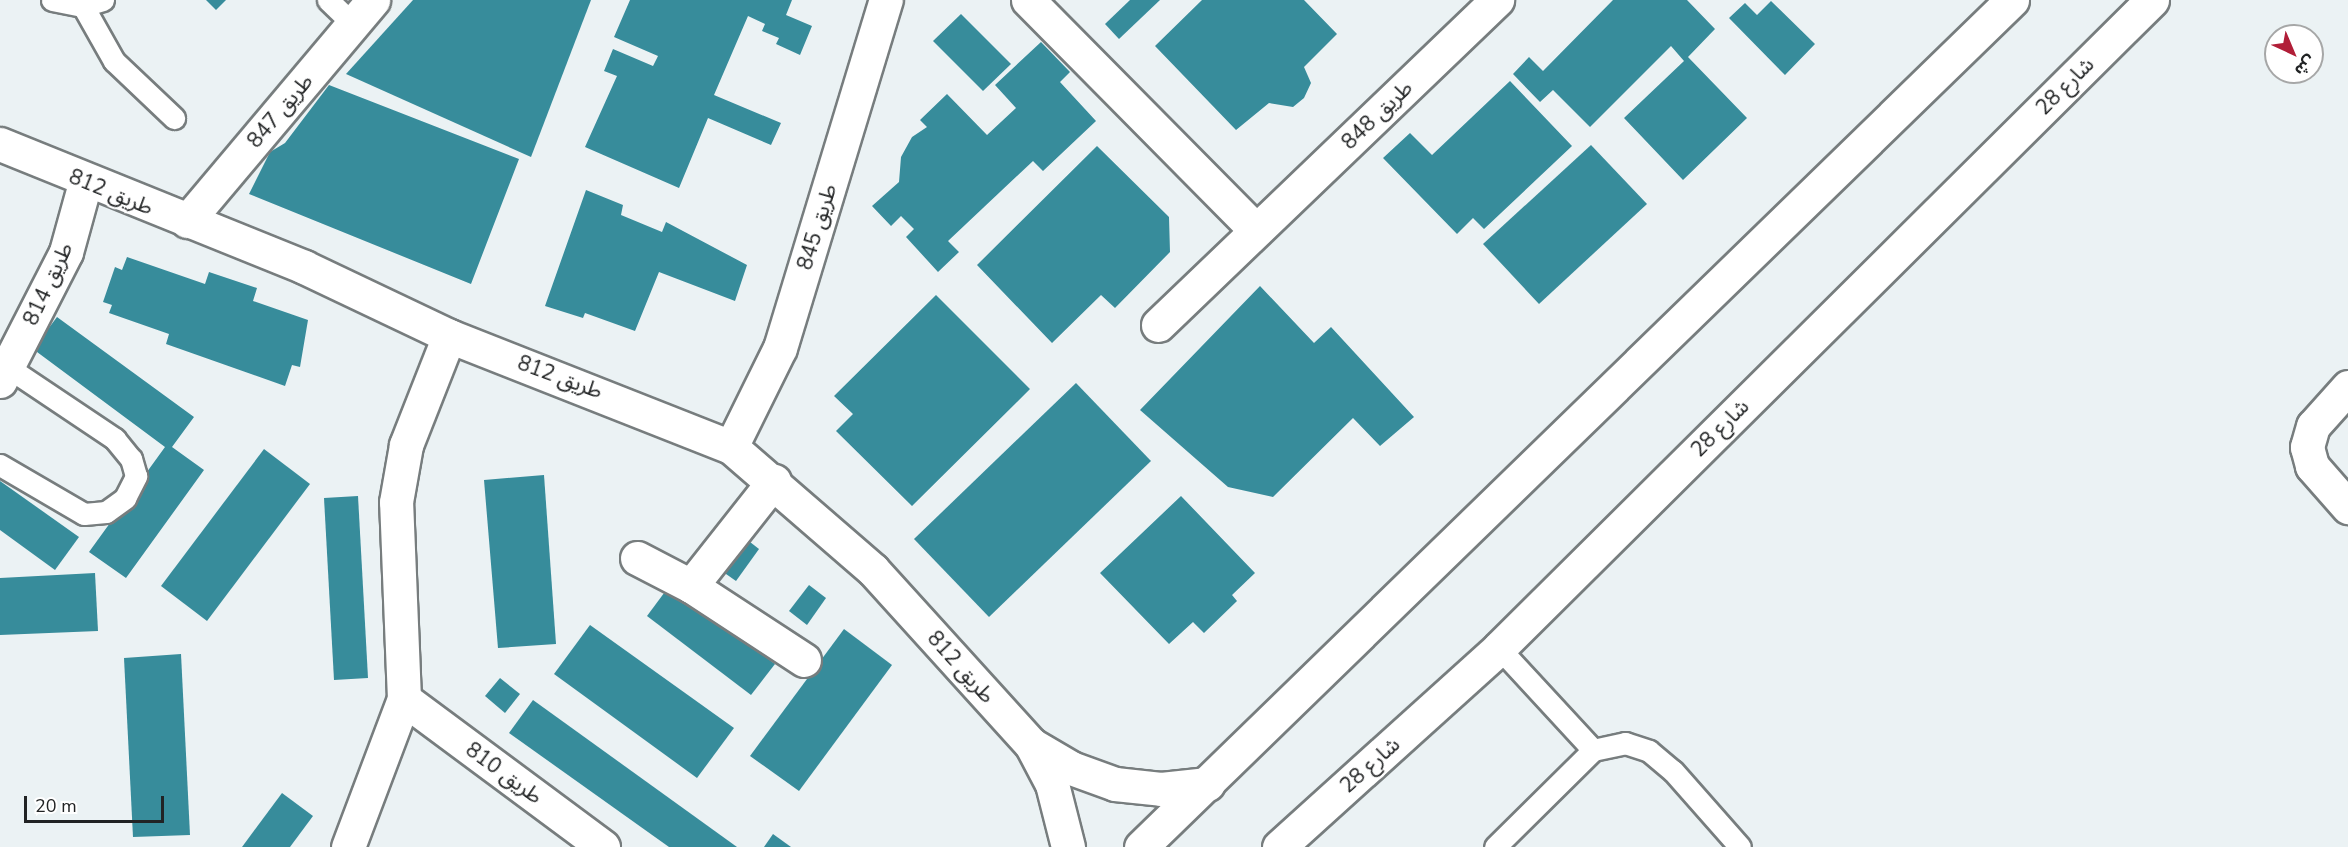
<!DOCTYPE html>
<html>
<head>
<meta charset="utf-8">
<style>
  body { margin:0 }
  #map { position:relative; width:2348px; height:847px; overflow:hidden; background:#ebf2f4; font-family:"Nunito Sans","Noto Sans Arabic",sans-serif }
  div>[style] { position:absolute }
  .building>* { inset:0; background:#378c9b }
  .roads { filter:drop-shadow(2px 0 #777d7e) drop-shadow(-2px 0 #777d7e) drop-shadow(0 2px #777d7e) drop-shadow(0 -2px #777d7e) }
  .lane>* { height:21px; margin:-10.5px; padding:0 10.5px; transform-origin:10.5px; border-radius:10.5px; background:#fff }
  .street>* { height:33px; margin:-16.5px; padding:0 16.5px; transform-origin:16.5px; border-radius:16.5px; background:#fff }
  .secondary>* { height:33px; margin:-16.5px; padding:0 16.5px; transform-origin:16.5px; border-radius:16.5px; background:#fff }
  span { translate:-50% -50%; white-space:nowrap; text-align:center; line-height:1.15; -webkit-text-stroke:4.5px #fff; paint-order:stroke }
  .street-label { font-size:21px; color:#212324 }
  .north { position:absolute; left:2264px; top:24px; width:60px; height:60px; box-sizing:border-box; background:#fff; border:2px solid #a6a7a7; border-radius:50%; rotate:136deg; font-size:16px; font-weight:700; line-height:24px; text-align:center; color:#212324 }
  .north::after { content:''; display:block; margin:auto; width:21px; height:27px; background:#b11e38; clip-path:polygon(50% 0,100% 100%,50% 72%,0 100%) }
  .scale { position:absolute; left:24px; top:796px; width:140px; height:27px; box-sizing:border-box; border:3px solid #212324; border-top:0; padding-left:8px; font-size:18px; line-height:21px; white-space:nowrap; color:#212324; -webkit-text-stroke:4px #fff; paint-order:stroke }
</style>
</head>
<body>
<div id="map">
  <div class="building">
    <i style="clip-path:polygon(206px 0,226px 0,216px 10px)"></i>
    <i style="clip-path:polygon(413px 0,591px 0,531px 157px,346px 74px)"></i>
    <i style="clip-path:polygon(630px 0,792px 0,786px 15px,812px 26px,800px 55px,776px 44px,779px 38px,762px 31px,765px 24px,748px 16px,714px 95px,781px 123px,771px 145px,708px 118px,679px 188px,585px 147px,617px 76px,604px 71px,613px 49px,653px 66px,658px 56px,614px 37px)"></i>
    <i style="clip-path:polygon(1130px 0,1160px 0,1119px 39px,1105px 24px)"></i>
    <i style="clip-path:polygon(1202px 0,1304px 0,1337px 34px,1304px 67px,1311px 83px,1304px 98px,1293px 107px,1269px 103px,1236px 130px,1155px 46px)"></i>
    <i style="clip-path:polygon(1613px 0,1687px 0,1715px 29px,1688px 57px,1747px 118px,1683px 180px,1624px 118px,1684px 61px,1671px 46px,1590px 127px,1553px 90px,1540px 102px,1513px 74px,1529px 57px,1543px 71px)"></i>
    <i style="clip-path:polygon(1771px 1px,1815px 44px,1785px 75px,1729px 18px,1745px 3px,1757px 15px)"></i>
    <i style="clip-path:polygon(961px 14px,1011px 64px,983px 91px,933px 41px)"></i>
    <i style="clip-path:polygon(1041px 42px,1070px 72px,1060px 82px,1096px 121px,1043px 171px,1033px 161px,948px 241px,959px 252px,938px 272px,906px 237px,914px 229px,901px 216px,891px 226px,872px 206px,899px 182px,901px 157px,912px 137px,927px 127px,920px 120px,947px 94px,987px 135px,1016px 108px,995px 85px)"></i>
    <i style="clip-path:polygon(1510px 81px,1572px 146px,1484px 229px,1473px 218px,1457px 234px,1383px 158px,1410px 133px,1432px 155px)"></i>
    <i style="clip-path:polygon(329px 85px,519px 159px,471px 284px,249px 194px,270px 152px,285px 143px)"></i>
    <i style="clip-path:polygon(1591px 145px,1647px 204px,1539px 304px,1483px 244px)"></i>
    <i style="clip-path:polygon(1097px 146px,1169px 217px,1170px 252px,1115px 308px,1101px 295px,1052px 343px,977px 265px)"></i>
    <i style="clip-path:polygon(586px 190px,623px 205px,621px 215px,662px 232px,666px 222px,747px 265px,735px 301px,659px 272px,635px 331px,585px 313px,583px 318px,545px 306px)"></i>
    <i style="clip-path:polygon(127px 257px,205px 284px,209px 272px,257px 288px,253px 301px,308px 320px,300px 367px,292px 365px,285px 386px,166px 344px,169px 334px,109px 313px,112px 305px,103px 302px,115px 267px,122px 270px)"></i>
    <i style="clip-path:polygon(1260px 286px,1314px 343px,1331px 327px,1414px 417px,1380px 446px,1353px 418px,1273px 497px,1228px 487px,1140px 410px)"></i>
    <i style="clip-path:polygon(936px 295px,1030px 389px,912px 506px,836px 431px,853px 414px,834px 396px)"></i>
    <i style="clip-path:polygon(57px 317px,194px 417px,172px 447px,204px 470px,126px 578px,89px 552px,165px 447px,33px 349px)"></i>
    <i style="clip-path:polygon(1076px 383px,1151px 461px,989px 617px,914px 539px)"></i>
    <i style="clip-path:polygon(264px 449px,310px 484px,207px 621px,161px 586px)"></i>
    <i style="clip-path:polygon(544px 475px,556px 644px,498px 648px,484px 480px)"></i>
    <i style="clip-path:polygon(0 481px,79px 537px,55px 570px,0 530px)"></i>
    <i style="clip-path:polygon(358px 496px,368px 678px,334px 680px,324px 498px)"></i>
    <i style="clip-path:polygon(1181px 496px,1255px 573px,1232px 595px,1237px 601px,1204px 633px,1193px 622px,1169px 644px,1100px 573px)"></i>
    <i style="clip-path:polygon(741px 535px,759px 549px,736px 581px,716px 567px)"></i>
    <i style="clip-path:polygon(95px 573px,98px 631px,0 635px,0 578px)"></i>
    <i style="clip-path:polygon(670px 585px,775px 664px,751px 695px,647px 616px)"></i>
    <i style="clip-path:polygon(809px 585px,826px 598px,807px 625px,789px 611px)"></i>
    <i style="clip-path:polygon(590px 625px,734px 728px,697px 778px,554px 674px)"></i>
    <i style="clip-path:polygon(844px 629px,892px 665px,799px 791px,750px 756px)"></i>
    <i style="clip-path:polygon(181px 654px,190px 835px,133px 837px,124px 658px)"></i>
    <i style="clip-path:polygon(500px 678px,520px 694px,505px 713px,485px 696px)"></i>
    <i style="clip-path:polygon(533px 700px,737px 847px,669px 847px,509px 733px)"></i>
    <i style="clip-path:polygon(282px 793px,313px 816px,290px 847px,242px 847px)"></i>
    <i style="clip-path:polygon(773px 834px,791px 847px,764px 847px)"></i>
  </div>
  <div class="roads">
    <div class="lane">
      <i style="left:52px;top:0;width:32px;rotate:11deg"></i>
      <i style="left:83px;top:6px;width:21px;rotate:-17deg"></i>
      <i style="left:328px;top:0;width:36px;rotate:44deg"></i>
      <i style="left:83px;top:6px;width:63px;rotate:60.6deg"></i>
      <i style="left:114px;top:61px;width:83px;rotate:43.5deg"></i>
      <i style="left:0;top:465px;width:97px;rotate:30.3deg"></i>
      <i style="left:84px;top:514px;width:22px;rotate:-5deg"></i>
      <i style="left:106px;top:512px;width:24px;rotate:-36deg"></i>
      <i style="left:125px;top:498px;width:25px;rotate:-63deg"></i>
      <i style="left:136px;top:476px;width:18px;rotate:-106deg"></i>
      <i style="left:131px;top:459px;width:26px;rotate:-129deg"></i>
      <i style="left:115px;top:439px;width:128px;rotate:-146.2deg"></i>
      <i style="left:1499px;top:648px;width:139px;rotate:47.3deg"></i>
      <i style="left:1495px;top:847px;width:138px;rotate:-44.7deg"></i>
      <i style="left:1593px;top:750px;width:33px;rotate:-12deg"></i>
      <i style="left:1625px;top:743px;width:25px;rotate:18deg"></i>
      <i style="left:1649px;top:751px;width:31px;rotate:40deg"></i>
      <i style="left:1673px;top:771px;width:101px;rotate:48.6deg"></i>
    </div>
    <div class="street">
      <i style="left:1028px;top:0;width:324px;rotate:45.3deg"></i>
      <i style="left:0;top:144px;width:328px;rotate:22deg"></i>
      <i style="left:304px;top:267px;width:161px;rotate:25.4deg"></i>
      <i style="left:449px;top:336px;width:303px;rotate:21.5deg"></i>
      <i style="left:731px;top:447px;width:188px;rotate:40.9deg"></i>
      <i style="left:873px;top:570px;width:235px;rotate:47.8deg"></i>
      <i style="left:1031px;top:744px;width:45px;rotate:62.3deg"></i>
      <i style="left:1052px;top:784px;width:65px;rotate:75.7deg"></i>
      <i style="left:187px;top:221px;width:289px;rotate:-49.9deg"></i>
      <i style="left:1158px;top:325px;width:470px;rotate:-43.8deg"></i>
      <i style="left:0;top:381px;width:145px;rotate:-62.9deg"></i>
      <i style="left:66px;top:252px;width:72px;rotate:-74.6deg"></i>
      <i style="left:2348px;top:387px;width:52px;rotate:131.9deg"></i>
      <i style="left:2313px;top:426px;width:22px;rotate:106deg"></i>
      <i style="left:2307px;top:447px;width:20px;rotate:75deg"></i>
      <i style="left:2312px;top:466px;width:55px;rotate:48.7deg"></i>
      <i style="left:731px;top:447px;width:110px;rotate:-63.7deg"></i>
      <i style="left:780px;top:348px;width:364px;rotate:-73.1deg"></i>
      <i style="left:637px;top:558px;width:61px;rotate:27.4deg"></i>
      <i style="left:691px;top:586px;width:135px;rotate:33.2deg"></i>
      <i style="left:691px;top:586px;width:134px;rotate:-51.7deg"></i>
      <i style="left:404px;top:699px;width:248px;rotate:36.6deg"></i>
      <i style="left:1032px;top:745px;width:45px;rotate:30.5deg"></i>
      <i style="left:1071px;top:768px;width:47px;rotate:20deg"></i>
      <i style="left:1115px;top:784px;width:46px;rotate:6.2deg"></i>
      <i style="left:1161px;top:789px;width:47px;rotate:-6.1deg"></i>
      <i style="left:348px;top:847px;width:158px;rotate:-69.3deg"></i>
      <i style="left:404px;top:699px;width:197px;rotate:-92.3deg"></i>
      <i style="left:396px;top:502px;width:58px;rotate:-80deg"></i>
      <i style="left:406px;top:445px;width:117px;rotate:-68.5deg"></i>
    </div>
    <div class="secondary">
      <i style="left:1141px;top:847px;width:1215px;rotate:-44.2deg"></i>
      <i style="left:1279px;top:847px;width:297px;rotate:-42.1deg"></i>
      <i style="left:1499px;top:648px;width:920px;rotate:-44.78deg"></i>
    </div>
  </div>
  <div class="street-label">
    <span style="left:2065px;top:86px;rotate:-45deg">شارع 28</span>
    <span style="left:280px;top:111px;rotate:-50deg">طريق 847</span>
    <span style="left:1377px;top:115px;rotate:-44deg">طريق 848</span>
    <span style="left:111px;top:192px;rotate:22deg">طريق 812</span>
    <span style="left:817px;top:227px;rotate:-73deg">طريق 845</span>
    <span style="left:48px;top:284px;rotate:-65deg">طريق 814</span>
    <span style="left:560px;top:377px;rotate:20deg">طريق 812</span>
    <span style="left:1720px;top:428px;rotate:-45deg">شارع 28</span>
    <span style="left:961px;top:667px;rotate:48deg">طريق 812</span>
    <span style="left:1370px;top:765px;rotate:-42deg">شارع 28</span>
    <span style="left:504px;top:773px;rotate:36deg">طريق 810</span>
  </div>
  <div class="north">ش</div>
  <div class="scale">20 m</div>
</div>
</body>
</html>
